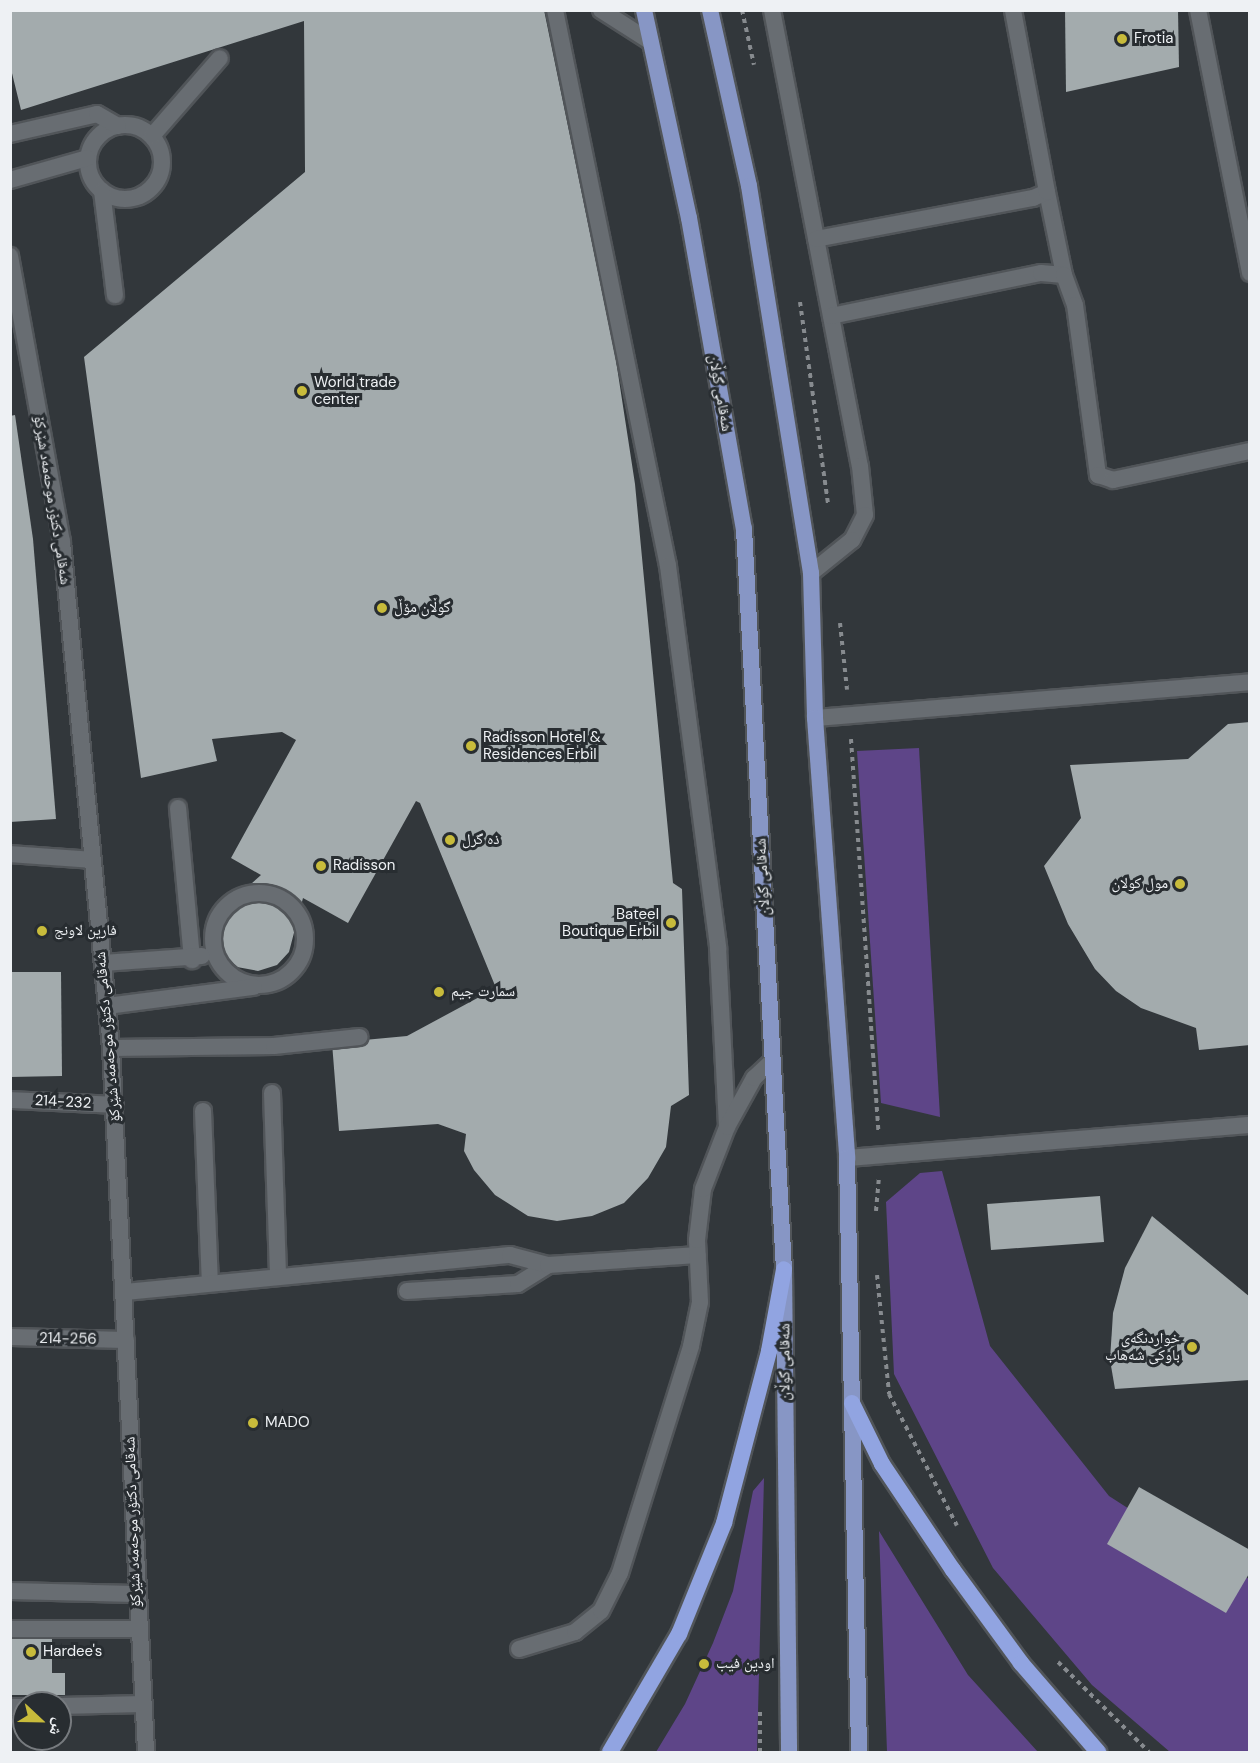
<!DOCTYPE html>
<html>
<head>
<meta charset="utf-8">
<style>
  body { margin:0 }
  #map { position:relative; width:1260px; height:1763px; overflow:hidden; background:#32373b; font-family:"DM Sans","Noto Naskh Arabic",sans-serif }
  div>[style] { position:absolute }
  .green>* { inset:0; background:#5e4588 }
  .building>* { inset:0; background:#a3abad }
  .path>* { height:4px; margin-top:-2px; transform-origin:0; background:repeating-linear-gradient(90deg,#878b8f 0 4.5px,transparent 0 9px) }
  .roads { filter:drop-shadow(2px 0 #515559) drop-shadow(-2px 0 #515559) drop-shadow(0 2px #515559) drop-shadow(0 -2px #515559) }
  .service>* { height:16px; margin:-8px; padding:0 8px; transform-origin:8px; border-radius:8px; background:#686d72 }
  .service>.ring { margin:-8px; padding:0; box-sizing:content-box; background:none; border:16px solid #686d72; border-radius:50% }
  .minor>* { height:16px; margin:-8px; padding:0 8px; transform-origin:8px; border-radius:8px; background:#686d72 }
  .tertiary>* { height:16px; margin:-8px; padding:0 8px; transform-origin:8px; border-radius:8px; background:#686d72 }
  .primary>* { height:16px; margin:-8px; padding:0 8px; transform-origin:8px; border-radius:8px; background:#8796c5 }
  .trunk>* { height:16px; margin:-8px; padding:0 8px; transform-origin:8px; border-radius:8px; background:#91a4e1 }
  .dots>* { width:16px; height:16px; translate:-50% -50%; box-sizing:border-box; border:3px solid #282d31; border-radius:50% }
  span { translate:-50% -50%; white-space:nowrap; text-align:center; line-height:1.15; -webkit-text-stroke:6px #282d31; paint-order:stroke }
  .poi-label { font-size:15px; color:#eef1f4 }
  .left { translate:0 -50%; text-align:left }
  .right { translate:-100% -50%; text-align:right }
  .street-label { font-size:15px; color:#eef1f4 }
  .frame { position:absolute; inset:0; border:12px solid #eef1f4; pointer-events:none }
  .north { position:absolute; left:12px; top:1691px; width:60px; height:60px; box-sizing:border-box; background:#282d31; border:2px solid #777b7f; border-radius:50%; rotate:112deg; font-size:16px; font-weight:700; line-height:24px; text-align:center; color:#eef1f4 }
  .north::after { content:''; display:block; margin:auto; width:21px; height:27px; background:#c8bb3b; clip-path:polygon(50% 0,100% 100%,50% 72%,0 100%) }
</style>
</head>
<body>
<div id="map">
  <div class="green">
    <i style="clip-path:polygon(919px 748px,940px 1117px,881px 1103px,857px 751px)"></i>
    <i style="clip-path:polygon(942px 1171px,990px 1346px,1109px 1496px,1193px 1550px,1249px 1579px,1249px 1752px,1170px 1752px,1092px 1685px,993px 1568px,894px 1374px,886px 1202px,920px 1173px)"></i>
    <i style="clip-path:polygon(764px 1478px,757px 1752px,656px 1752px,685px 1704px,713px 1643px,733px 1591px,753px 1491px)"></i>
    <i style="clip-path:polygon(879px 1531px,968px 1675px,1038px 1752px,887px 1752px)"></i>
  </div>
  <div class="building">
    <i style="clip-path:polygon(10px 10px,544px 10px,615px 354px,635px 484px,673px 883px,682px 889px,689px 1095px,671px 1106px,666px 1147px,648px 1178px,624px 1203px,592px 1216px,557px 1221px,528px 1216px,495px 1195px,474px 1170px,464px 1151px,466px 1134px,438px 1124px,339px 1131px,332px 1043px,407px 1036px,496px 988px,420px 803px,416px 801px,348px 923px,303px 898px,289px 952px,277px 965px,258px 971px,237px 967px,222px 952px,218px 933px,224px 908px,261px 875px,231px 858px,296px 740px,282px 732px,212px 739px,217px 761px,141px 778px,84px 357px,305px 172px,304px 21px,21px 110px,10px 65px)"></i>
    <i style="clip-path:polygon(1065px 10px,1178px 10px,1179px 67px,1066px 92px)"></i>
    <i style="clip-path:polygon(15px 415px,33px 539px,56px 819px,10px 822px,10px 416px)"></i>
    <i style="clip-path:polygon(1250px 722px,1250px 1045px,1199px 1050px,1196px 1028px,1141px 1008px,1116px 991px,1095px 969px,1068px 924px,1044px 866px,1081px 818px,1070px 765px,1188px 759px,1228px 724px)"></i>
    <i style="clip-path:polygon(10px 972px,61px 972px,62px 1076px,10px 1077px)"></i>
    <i style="clip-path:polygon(1100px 1196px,1104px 1242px,991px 1250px,987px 1204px)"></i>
    <i style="clip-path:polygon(1152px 1216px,1250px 1297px,1250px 1380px,1115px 1389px,1110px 1360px,1113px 1313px,1125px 1268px)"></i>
    <i style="clip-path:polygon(1139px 1487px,1250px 1550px,1250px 1572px,1226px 1613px,1107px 1544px)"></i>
    <i style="clip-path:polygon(10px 1630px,52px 1630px,52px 1673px,65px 1673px,65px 1695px,10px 1695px)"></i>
  </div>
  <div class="path">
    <i style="left:742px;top:10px;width:56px;rotate:77.7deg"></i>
    <i style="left:800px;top:302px;width:205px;rotate:82.1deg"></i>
    <i style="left:840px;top:623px;width:67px;rotate:84deg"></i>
    <i style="left:851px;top:739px;width:392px;rotate:86deg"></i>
    <i style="left:876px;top:1211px;width:32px;rotate:-85deg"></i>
    <i style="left:877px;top:1275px;width:120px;rotate:84.2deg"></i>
    <i style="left:889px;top:1394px;width:148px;rotate:62.7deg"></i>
    <i style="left:1058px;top:1662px;width:128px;rotate:44.7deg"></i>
    <i style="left:760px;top:1752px;width:41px;rotate:-90deg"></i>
  </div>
  <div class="roads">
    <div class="service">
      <i style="left:555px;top:10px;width:567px;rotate:78.51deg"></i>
      <i style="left:668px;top:566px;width:385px;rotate:82.5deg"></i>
      <i style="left:718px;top:948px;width:179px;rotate:87.1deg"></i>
      <i style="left:601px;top:10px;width:59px;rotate:32.6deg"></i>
      <i style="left:772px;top:10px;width:464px;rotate:79.1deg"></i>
      <i style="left:860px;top:466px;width:49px;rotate:84.2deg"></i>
      <i style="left:865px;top:515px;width:28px;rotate:117deg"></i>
      <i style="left:852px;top:540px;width:53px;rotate:141.2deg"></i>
      <i style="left:1198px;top:10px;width:268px;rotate:78.8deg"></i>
      <i class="ring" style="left:88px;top:125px;width:58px;height:58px"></i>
      <i style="left:10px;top:134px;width:89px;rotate:-12.9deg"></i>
      <i style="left:97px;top:114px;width:24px;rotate:30deg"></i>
      <i style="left:152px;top:136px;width:103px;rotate:-48.9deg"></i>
      <i style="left:10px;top:180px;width:80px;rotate:-15.9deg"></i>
      <i style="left:102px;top:191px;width:105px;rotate:82.9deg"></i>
      <i style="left:1047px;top:192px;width:85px;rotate:78.4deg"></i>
      <i style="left:816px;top:239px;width:221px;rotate:-10.7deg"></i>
      <i style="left:1033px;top:198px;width:15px;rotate:-23deg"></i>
      <i style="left:1047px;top:192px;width:185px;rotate:-100.6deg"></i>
      <i style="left:831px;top:316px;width:214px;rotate:-11.6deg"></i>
      <i style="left:1041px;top:273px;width:23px;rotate:5deg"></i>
      <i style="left:1064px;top:275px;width:32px;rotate:70deg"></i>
      <i style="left:1075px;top:305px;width:172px;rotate:82.3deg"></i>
      <i style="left:1098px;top:475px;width:16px;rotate:18deg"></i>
      <i style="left:1113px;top:480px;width:140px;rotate:-12deg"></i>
      <i style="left:178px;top:808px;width:153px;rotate:84.7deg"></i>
      <i class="ring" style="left:213px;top:893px;width:76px;height:76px"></i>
      <i style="left:103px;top:963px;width:99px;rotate:-4deg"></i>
      <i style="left:107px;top:1006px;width:148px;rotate:-7.4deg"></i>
      <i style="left:111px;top:1048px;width:163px;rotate:-0.7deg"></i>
      <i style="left:274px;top:1046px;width:86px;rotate:-6deg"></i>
      <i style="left:272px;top:1093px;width:184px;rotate:88.1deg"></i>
      <i style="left:203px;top:1111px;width:172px;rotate:87.7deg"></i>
      <i style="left:847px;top:1158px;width:404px;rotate:-4.7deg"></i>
      <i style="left:407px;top:1291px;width:111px;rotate:-3.6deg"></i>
      <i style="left:518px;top:1284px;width:36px;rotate:-32deg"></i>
      <i style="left:125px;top:1292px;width:387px;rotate:-5.5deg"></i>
      <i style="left:510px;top:1255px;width:39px;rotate:15deg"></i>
      <i style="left:548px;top:1265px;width:150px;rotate:-3.8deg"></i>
      <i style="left:10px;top:1629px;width:128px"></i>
      <i style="left:519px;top:1649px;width:59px;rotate:-16.9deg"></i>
      <i style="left:575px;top:1632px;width:33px;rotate:-39deg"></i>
      <i style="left:601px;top:1611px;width:42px;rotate:-63.4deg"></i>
      <i style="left:620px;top:1573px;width:238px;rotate:-72.6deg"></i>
      <i style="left:691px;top:1346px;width:45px;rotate:-78.4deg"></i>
      <i style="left:700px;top:1302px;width:62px;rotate:-92.8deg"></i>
      <i style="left:697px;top:1240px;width:51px;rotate:-83.3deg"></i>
      <i style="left:703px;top:1189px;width:66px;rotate:-68.8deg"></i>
      <i style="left:727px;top:1127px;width:56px;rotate:-61.1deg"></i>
      <i style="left:754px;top:1078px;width:26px;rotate:-43deg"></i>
      <i style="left:60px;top:1706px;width:83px;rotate:-1.4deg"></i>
      <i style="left:10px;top:1707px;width:14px"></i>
    </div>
    <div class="minor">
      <i style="left:815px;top:718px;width:436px;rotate:-4.7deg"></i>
      <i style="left:10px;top:854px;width:83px;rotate:4.1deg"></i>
      <i style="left:10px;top:1100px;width:105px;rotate:2.7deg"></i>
      <i style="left:10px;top:1337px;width:116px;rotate:1.5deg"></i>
      <i style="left:10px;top:1591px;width:125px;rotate:1.4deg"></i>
    </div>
    <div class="tertiary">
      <i style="left:10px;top:256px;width:291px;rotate:79.7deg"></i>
      <i style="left:62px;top:542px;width:508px;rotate:84.47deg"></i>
      <i style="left:111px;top:1048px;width:705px;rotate:87.15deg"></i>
    </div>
    <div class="primary">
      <i style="left:644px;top:10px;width:213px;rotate:77.8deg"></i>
      <i style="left:689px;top:218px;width:316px;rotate:80deg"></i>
      <i style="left:744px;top:529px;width:741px;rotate:86.91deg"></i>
      <i style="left:784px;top:1269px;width:483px;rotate:89.4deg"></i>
      <i style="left:710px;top:10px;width:180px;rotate:77.5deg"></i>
      <i style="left:749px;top:186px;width:392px;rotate:80.9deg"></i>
      <i style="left:811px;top:573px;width:145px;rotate:88.4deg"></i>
      <i style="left:815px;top:718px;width:441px;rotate:85.8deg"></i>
      <i style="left:847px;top:1158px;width:594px;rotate:88.84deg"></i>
    </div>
    <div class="trunk">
      <i style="left:852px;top:1403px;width:68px;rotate:63.8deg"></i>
      <i style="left:882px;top:1464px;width:128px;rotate:56.2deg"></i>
      <i style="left:953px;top:1570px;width:115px;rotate:53.8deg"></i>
      <i style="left:1021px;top:1663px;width:118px;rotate:49.1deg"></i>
      <i style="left:610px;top:1752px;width:137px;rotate:-59.7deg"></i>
      <i style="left:679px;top:1634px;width:120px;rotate:-67.9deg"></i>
      <i style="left:724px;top:1523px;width:178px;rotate:-75.3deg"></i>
      <i style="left:769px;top:1351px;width:83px;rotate:-79.6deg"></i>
    </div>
  </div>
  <div class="dots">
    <i style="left:1122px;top:39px;background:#c8bb3b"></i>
    <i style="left:302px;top:391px;background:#c8bb3b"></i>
    <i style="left:382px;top:608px;background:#c8bb3b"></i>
    <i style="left:471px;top:746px;background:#c8bb3b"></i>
    <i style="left:450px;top:840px;background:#c8bb3b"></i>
    <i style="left:321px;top:866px;background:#c8bb3b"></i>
    <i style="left:1180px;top:884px;background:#c8bb3b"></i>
    <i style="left:671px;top:923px;background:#c8bb3b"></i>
    <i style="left:42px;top:931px;background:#c8bb3b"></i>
    <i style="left:439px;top:992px;background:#c8bb3b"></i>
    <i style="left:1192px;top:1347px;background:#c8bb3b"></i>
    <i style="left:253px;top:1423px;background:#c8bb3b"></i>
    <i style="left:31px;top:1652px;background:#c8bb3b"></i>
    <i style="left:704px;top:1664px;background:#c8bb3b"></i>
  </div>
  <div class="poi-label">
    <span class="left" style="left:1134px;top:39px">Frotia</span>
    <span class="left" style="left:314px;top:391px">World trade<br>center</span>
    <span class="left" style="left:394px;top:608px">گوڵان مۆڵ</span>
    <span class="left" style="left:483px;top:746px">Radisson Hotel &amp;<br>Residences Erbil</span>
    <span class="left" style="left:462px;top:840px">ذه گرل</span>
    <span class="left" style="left:333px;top:866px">Radisson</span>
    <span class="right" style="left:1168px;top:884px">مول كولان</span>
    <span class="right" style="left:659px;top:923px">Bateel<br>Boutique Erbil</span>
    <span class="left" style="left:54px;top:931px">فارین لاونج</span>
    <span class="left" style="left:451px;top:992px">سمارت جیم</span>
    <span class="right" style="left:1180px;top:1347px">خواردنگەی<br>باوکی شەھاب</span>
    <span class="left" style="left:265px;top:1423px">MADO</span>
    <span class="left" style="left:43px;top:1652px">Hardee's</span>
    <span class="left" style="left:716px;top:1664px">اودين فيب</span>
  </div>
  <div class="street-label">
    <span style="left:720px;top:393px;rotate:80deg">شەقامی گوڵان</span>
    <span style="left:52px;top:500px;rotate:81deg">شەقامی دکتۆر موحەمەد شێرکۆ</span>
    <span style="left:763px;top:877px;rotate:-93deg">شەقامی گوڵان</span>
    <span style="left:108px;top:1037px;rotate:-95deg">شەقامی دکتۆر موحەمەد شێرکۆ</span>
    <span style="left:63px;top:1102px;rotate:3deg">214-232</span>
    <span style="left:68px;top:1339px;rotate:1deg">214-256</span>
    <span style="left:785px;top:1362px;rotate:-90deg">شەقامی گوڵان</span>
    <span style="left:133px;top:1522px;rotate:-92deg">شەقامی دکتۆر موحەمەد شێرکۆ</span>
  </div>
  <div class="frame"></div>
  <div class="north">ش</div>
</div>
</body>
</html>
